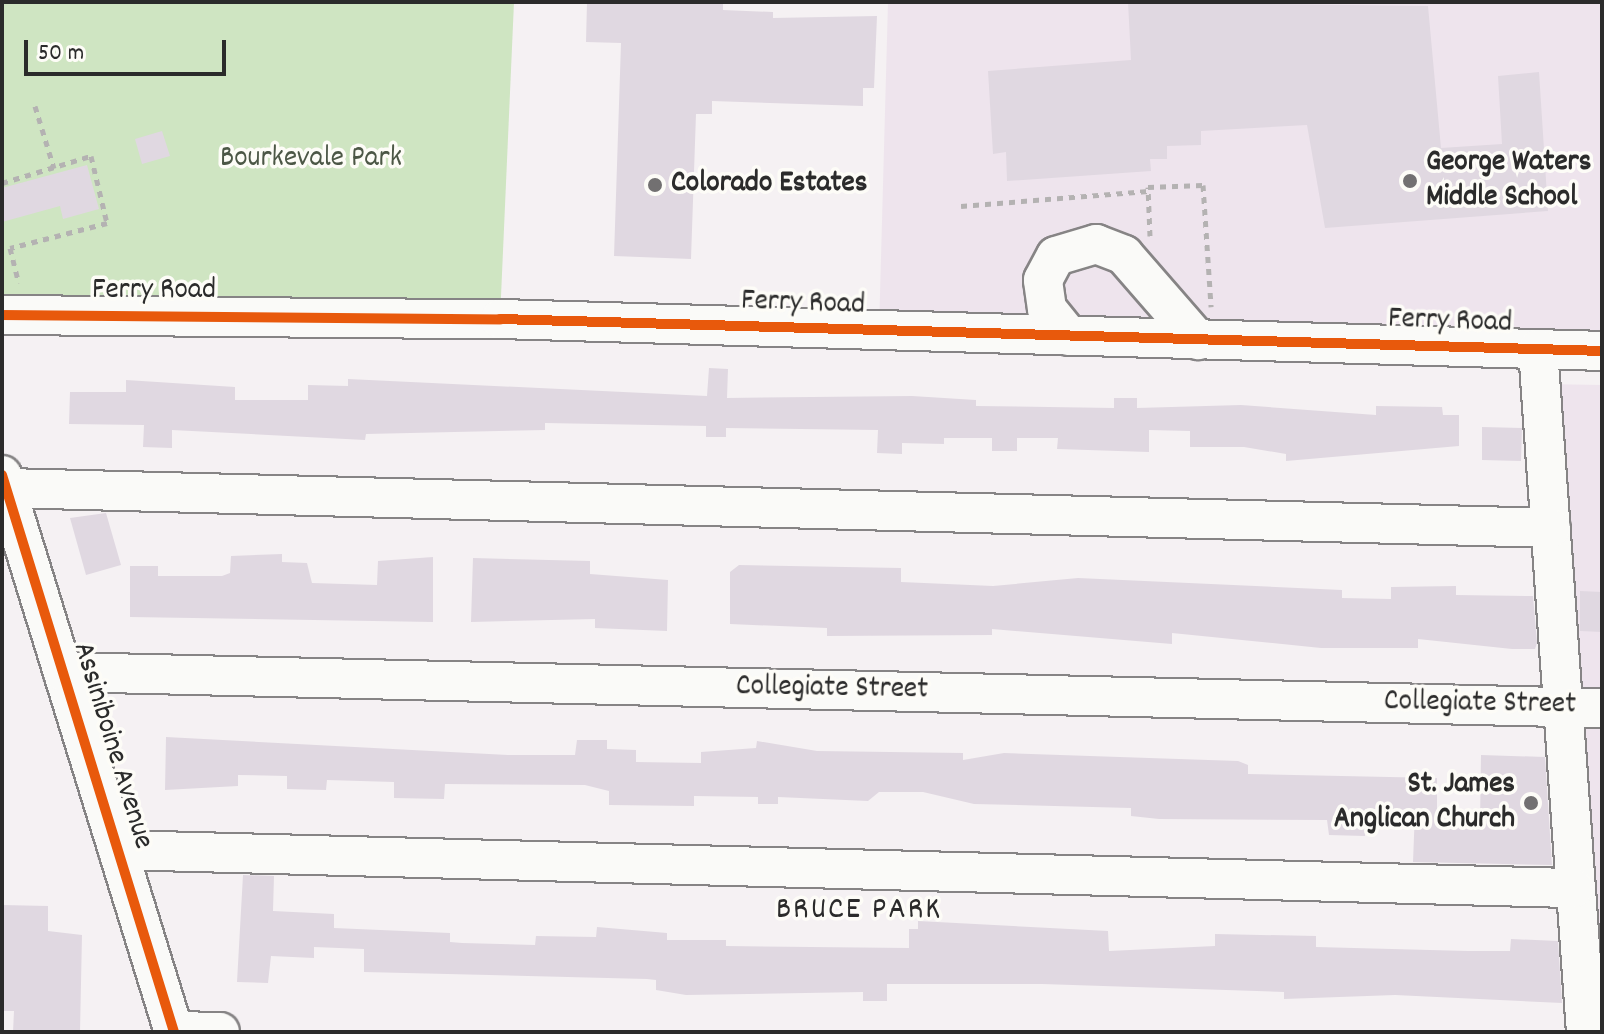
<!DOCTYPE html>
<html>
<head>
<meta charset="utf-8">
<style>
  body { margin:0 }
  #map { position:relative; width:1604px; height:1034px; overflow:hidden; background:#f5f1f3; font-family:Dekko,sans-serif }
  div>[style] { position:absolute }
  .built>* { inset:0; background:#eee4ed }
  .green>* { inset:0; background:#cfe5c2 }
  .building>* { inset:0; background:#e0d8e1 }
  .path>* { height:5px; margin-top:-2.5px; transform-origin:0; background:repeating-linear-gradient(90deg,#b4b2b2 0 6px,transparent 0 12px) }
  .roads { filter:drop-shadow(2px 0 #868485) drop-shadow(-2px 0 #868485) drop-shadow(0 2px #868485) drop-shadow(0 -2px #868485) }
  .minor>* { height:38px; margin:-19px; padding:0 19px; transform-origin:19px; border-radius:19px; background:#fafaf8 }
  .cycleway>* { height:10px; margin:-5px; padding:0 5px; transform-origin:5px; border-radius:5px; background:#e8590c }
  .dots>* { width:22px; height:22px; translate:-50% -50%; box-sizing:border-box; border:4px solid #fdfcf7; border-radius:50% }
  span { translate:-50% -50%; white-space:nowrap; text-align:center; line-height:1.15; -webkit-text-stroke:7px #fdfcf7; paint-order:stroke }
  .park-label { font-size:30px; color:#4c5746 }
  .poi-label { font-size:30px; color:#2b2b2b; font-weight:700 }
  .left { translate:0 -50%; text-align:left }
  .right { translate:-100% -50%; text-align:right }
  .street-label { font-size:30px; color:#2b2b2b }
  .neighbourhood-label { font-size:32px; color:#2b2b2b; letter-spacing:2px }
  .frame { position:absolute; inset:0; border:4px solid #2b2b2b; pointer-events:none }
  .scale { position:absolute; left:24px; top:40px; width:202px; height:36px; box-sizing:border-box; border:4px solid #2b2b2b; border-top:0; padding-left:10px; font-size:24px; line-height:28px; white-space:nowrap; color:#2b2b2b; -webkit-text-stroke:6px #fdfcf7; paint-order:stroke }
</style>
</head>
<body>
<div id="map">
  <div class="built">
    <i style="clip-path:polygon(888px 2px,1602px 2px,1602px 351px,879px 331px)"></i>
    <i style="clip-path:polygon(1542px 384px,1602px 385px,1602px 1032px)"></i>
  </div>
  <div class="green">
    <i style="clip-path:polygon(2px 2px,514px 2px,500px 319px,2px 315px)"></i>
  </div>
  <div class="building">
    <i style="clip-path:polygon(587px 2px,723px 3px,723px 10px,773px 12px,773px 18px,877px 16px,874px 88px,863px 88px,863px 106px,712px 101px,712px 114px,696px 114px,691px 259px,614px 256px,621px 43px,586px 42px)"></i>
    <i style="clip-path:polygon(1128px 2px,1428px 6px,1441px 148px,1502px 144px,1498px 76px,1539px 72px,1548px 211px,1325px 228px,1307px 125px,1201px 131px,1201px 145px,1167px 146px,1167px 159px,1150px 159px,1151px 171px,1007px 181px,1006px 152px,993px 154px,988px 71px,1131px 60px)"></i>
    <i style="clip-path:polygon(162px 131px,170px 156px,142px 164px,135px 139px)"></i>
    <i style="clip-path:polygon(87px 165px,99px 209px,63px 219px,60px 206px,2px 222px,2px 188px)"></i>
    <i style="clip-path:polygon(709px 368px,728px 369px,727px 398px,912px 396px,976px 400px,976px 406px,1114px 408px,1114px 398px,1137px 398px,1137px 408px,1241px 405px,1376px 415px,1376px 406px,1442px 407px,1443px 415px,1459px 415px,1459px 446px,1286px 461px,1286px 454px,1244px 447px,1190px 447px,1190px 431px,1149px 430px,1149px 452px,1057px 449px,1058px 438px,1017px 438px,1017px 451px,992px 451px,992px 438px,944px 438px,944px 444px,902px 443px,902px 454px,877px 453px,878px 430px,726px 428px,726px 437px,706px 437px,706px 426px,545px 423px,545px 430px,366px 434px,365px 440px,172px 430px,172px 448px,143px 447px,144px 425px,69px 424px,70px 392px,126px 392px,126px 380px,235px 387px,235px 400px,308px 400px,308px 385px,348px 386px,348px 379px,707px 396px)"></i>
    <i style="clip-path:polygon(1482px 427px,1522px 428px,1521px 461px,1482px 460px)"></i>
    <i style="clip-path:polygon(106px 513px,121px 565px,86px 575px,70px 518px)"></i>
    <i style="clip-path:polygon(282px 554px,282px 562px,307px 563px,312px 583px,377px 585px,378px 561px,433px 557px,433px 622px,130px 617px,130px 566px,158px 566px,158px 576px,222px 576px,230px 573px,231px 556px)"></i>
    <i style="clip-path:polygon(473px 558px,590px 561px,590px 574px,668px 580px,667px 631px,595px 628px,595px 619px,471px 622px)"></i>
    <i style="clip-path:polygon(739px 565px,901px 568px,901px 582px,993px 586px,1078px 578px,1342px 590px,1342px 598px,1391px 599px,1391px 587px,1456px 586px,1456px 595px,1533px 596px,1537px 643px,1535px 649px,1512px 649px,1418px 639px,1418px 648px,1321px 648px,1172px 633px,1172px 644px,992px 629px,992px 635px,827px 636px,827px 628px,730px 624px,730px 572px)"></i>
    <i style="clip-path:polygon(1580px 591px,1602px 592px,1602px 632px,1580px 631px)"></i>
    <i style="clip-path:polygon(166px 737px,508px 755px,575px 755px,577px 740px,607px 740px,607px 749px,636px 750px,636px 762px,701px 763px,701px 752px,756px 748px,757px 741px,817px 751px,963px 753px,963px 760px,1004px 753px,1238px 761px,1248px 765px,1248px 774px,1437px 778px,1437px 822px,1480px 823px,1481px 755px,1545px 757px,1552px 865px,1413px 862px,1415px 810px,1365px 809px,1365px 836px,1329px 835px,1327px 820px,1159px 819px,1131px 816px,1131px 808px,974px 804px,923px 792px,879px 792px,868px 801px,778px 797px,778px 804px,758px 804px,758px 797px,694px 796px,694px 806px,609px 805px,609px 791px,585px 785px,445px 784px,444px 799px,394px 798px,394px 782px,327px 780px,326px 790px,287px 789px,287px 776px,238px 775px,238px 786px,165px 790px)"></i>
    <i style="clip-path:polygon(243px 875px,274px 876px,273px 911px,334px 914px,334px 928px,450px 933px,450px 942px,462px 943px,535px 945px,536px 936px,596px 937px,597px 927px,667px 933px,667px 940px,726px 940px,726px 946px,909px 948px,909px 929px,918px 929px,918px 921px,1108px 931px,1109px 951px,1215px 946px,1215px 934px,1316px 936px,1316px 947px,1468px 951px,1510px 951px,1511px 939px,1558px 941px,1562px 1003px,1395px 995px,1284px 999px,1284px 992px,1042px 984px,887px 984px,887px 1001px,863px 1001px,863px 992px,686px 995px,656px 990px,656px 980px,647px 979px,364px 972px,364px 949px,314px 947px,314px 958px,271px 956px,268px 983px,237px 982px)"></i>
    <i style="clip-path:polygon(2px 905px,48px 906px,48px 931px,82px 935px,80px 1032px,13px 1032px,14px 1011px,2px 1011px)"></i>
  </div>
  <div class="path">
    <i style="left:35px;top:106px;width:65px;rotate:73deg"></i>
    <i style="left:2px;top:183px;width:93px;rotate:-16.9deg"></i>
    <i style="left:91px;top:156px;width:69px;rotate:76.6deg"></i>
    <i style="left:107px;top:223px;width:100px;rotate:165.5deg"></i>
    <i style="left:10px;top:248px;width:36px;rotate:76deg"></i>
    <i style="left:961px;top:206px;width:188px;rotate:-4.6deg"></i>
    <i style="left:1150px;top:236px;width:49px;rotate:-92.3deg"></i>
    <i style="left:1148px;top:187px;width:55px;rotate:-2.1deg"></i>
    <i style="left:1203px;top:185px;width:122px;rotate:86.2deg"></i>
  </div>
  <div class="roads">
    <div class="minor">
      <i style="left:2px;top:315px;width:498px;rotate:0.5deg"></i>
      <i style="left:500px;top:319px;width:1102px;rotate:1.66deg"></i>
      <i style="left:1069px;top:336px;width:35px;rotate:-129deg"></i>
      <i style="left:1047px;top:309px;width:29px;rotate:-98deg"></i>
      <i style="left:1043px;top:280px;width:27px;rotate:-62deg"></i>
      <i style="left:1056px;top:256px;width:42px;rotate:-16.7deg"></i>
      <i style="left:1096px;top:244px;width:30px;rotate:21deg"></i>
      <i style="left:1124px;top:255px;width:113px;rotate:49deg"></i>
      <i style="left:1538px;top:349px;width:685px;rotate:85.98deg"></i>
      <i style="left:2px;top:475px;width:583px;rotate:72.84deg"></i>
      <i style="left:6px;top:488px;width:1545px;rotate:1.48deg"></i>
      <i style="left:63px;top:672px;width:1539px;rotate:1.34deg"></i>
      <i style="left:118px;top:850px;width:1456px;rotate:1.5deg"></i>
      <i style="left:173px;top:1031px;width:47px;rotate:1.2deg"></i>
    </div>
  </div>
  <div class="cycleway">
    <i style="left:2px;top:315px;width:498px;rotate:0.5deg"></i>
    <i style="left:500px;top:319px;width:1102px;rotate:1.66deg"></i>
    <i style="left:2px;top:475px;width:583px;rotate:72.84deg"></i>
  </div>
  <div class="dots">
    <i style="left:1410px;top:181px;background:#727071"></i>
    <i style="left:655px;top:185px;background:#727071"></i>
    <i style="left:1531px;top:803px;background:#727071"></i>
  </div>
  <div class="park-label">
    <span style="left:311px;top:160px">Bourkevale Park</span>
  </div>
  <div class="poi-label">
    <span class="left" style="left:1426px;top:181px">George Waters<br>Middle School</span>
    <span class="left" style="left:671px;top:185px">Colorado Estates</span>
    <span class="right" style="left:1515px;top:803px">St. James<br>Anglican Church</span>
  </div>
  <div class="street-label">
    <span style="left:154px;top:292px">Ferry Road</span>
    <span style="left:803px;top:305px;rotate:2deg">Ferry Road</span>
    <span style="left:1450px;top:323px;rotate:2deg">Ferry Road</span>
    <span style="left:832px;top:690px;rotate:1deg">Collegiate Street</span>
    <span style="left:1480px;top:705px;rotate:1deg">Collegiate Street</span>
    <span style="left:111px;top:746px;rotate:73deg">Assiniboine Avenue</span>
  </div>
  <div class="neighbourhood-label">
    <span style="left:859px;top:911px">BRUCE PARK</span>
  </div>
  <div class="frame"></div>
  <div class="scale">50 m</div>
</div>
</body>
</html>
